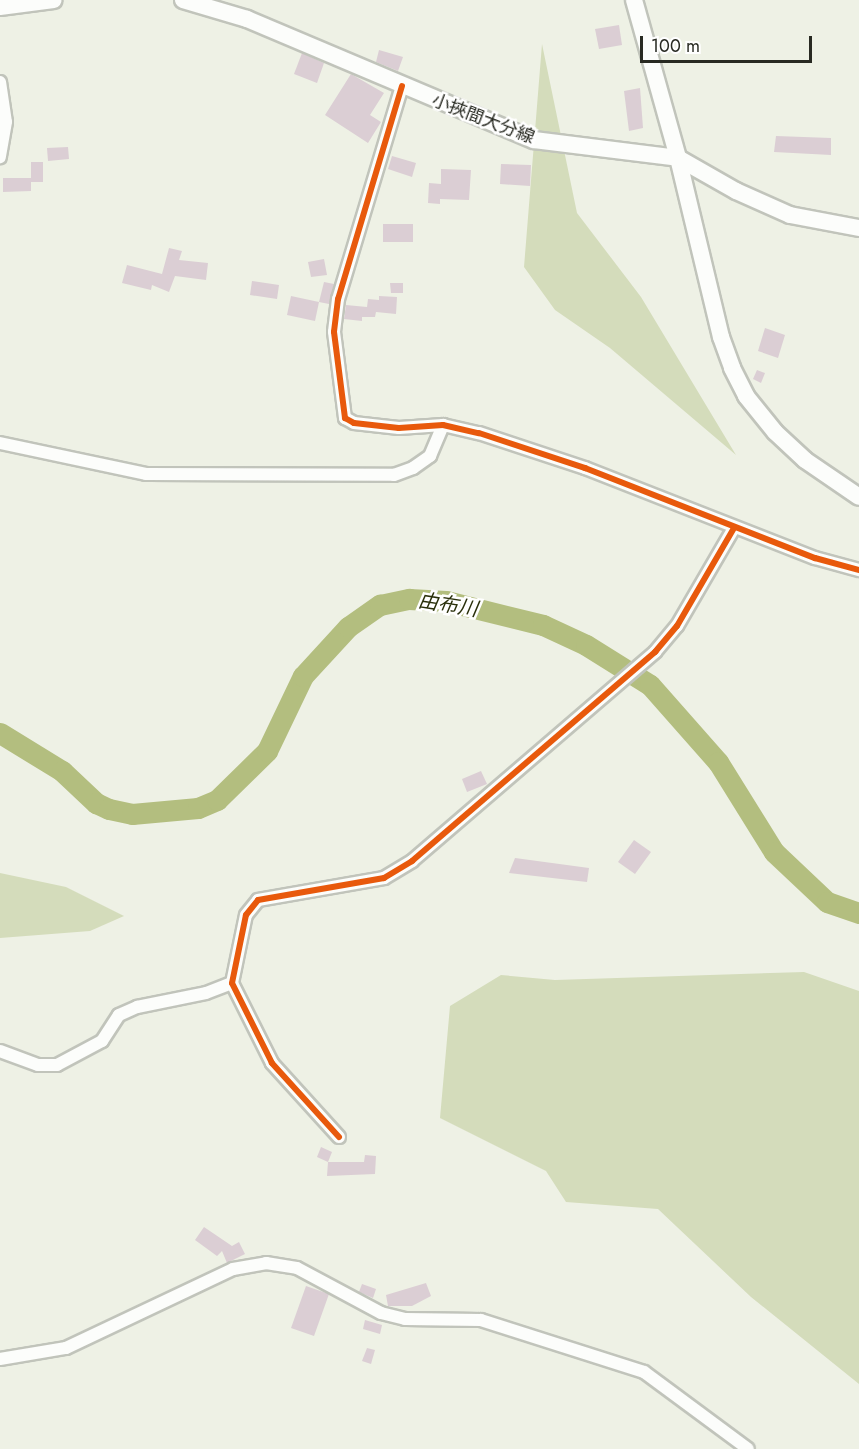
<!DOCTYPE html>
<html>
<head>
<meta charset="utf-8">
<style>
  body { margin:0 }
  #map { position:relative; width:859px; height:1449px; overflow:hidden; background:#eef1e5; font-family:Jost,"Noto Sans JP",sans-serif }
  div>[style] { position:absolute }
  .green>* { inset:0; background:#d4dcbb }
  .river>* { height:21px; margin:-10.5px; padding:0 10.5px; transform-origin:10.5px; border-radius:10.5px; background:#b3be7f }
  .building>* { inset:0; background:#dbced4 }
  .roads { filter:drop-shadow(2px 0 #c1c4bb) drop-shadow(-2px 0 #c1c4bb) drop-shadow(0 2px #c1c4bb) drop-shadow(0 -2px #c1c4bb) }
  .street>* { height:12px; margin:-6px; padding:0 6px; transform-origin:6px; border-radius:6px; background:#fcfdfb }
  .secondary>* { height:16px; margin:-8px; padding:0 8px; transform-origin:8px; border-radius:8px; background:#fcfdfb }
  .cycleway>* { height:6px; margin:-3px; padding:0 3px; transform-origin:3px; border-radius:3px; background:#e8590c }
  span { translate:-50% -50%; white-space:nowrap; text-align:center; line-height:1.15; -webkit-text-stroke:5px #fff; paint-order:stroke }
  .street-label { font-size:18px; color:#282a22 }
  .water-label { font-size:20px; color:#2a300b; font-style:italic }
  .scale { position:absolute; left:640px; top:36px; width:172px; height:27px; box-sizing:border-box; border:3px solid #282a22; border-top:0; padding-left:8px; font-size:18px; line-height:21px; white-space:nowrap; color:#282a22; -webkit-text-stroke:4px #fff; paint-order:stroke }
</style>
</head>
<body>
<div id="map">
  <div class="green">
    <i style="clip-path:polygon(542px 44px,577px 213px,641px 297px,736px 455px,610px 348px,555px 310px,524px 267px)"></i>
    <i style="clip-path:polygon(0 873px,66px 887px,124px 916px,90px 931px,0 938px)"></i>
    <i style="clip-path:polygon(804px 972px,859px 991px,859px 1384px,751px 1297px,658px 1209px,566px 1202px,546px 1171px,440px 1118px,450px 1006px,501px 975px,555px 980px)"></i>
  </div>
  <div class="river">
    <i style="left:0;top:733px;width:73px;rotate:31.5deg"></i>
    <i style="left:62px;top:771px;width:47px;rotate:43.3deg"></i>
    <i style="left:96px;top:803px;width:14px;rotate:25deg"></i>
    <i style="left:109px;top:809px;width:24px;rotate:12deg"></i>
    <i style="left:132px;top:814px;width:66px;rotate:-5.2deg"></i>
    <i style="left:198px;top:808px;width:21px;rotate:-23deg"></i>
    <i style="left:217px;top:800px;width:70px;rotate:-44.4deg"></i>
    <i style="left:267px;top:751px;width:83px;rotate:-64.4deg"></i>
    <i style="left:303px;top:676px;width:67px;rotate:-47.4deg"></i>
    <i style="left:348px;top:627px;width:39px;rotate:-35deg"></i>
    <i style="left:380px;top:605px;width:30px;rotate:-12deg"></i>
    <i style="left:409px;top:599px;width:37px;rotate:3deg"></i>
    <i style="left:446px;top:601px;width:100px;rotate:13.9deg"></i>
    <i style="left:543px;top:625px;width:47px;rotate:24.9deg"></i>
    <i style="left:586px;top:645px;width:75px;rotate:32deg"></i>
    <i style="left:650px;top:685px;width:103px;rotate:48.6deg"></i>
    <i style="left:718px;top:762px;width:106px;rotate:58.1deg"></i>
    <i style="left:774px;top:852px;width:73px;rotate:43.3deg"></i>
    <i style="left:827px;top:902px;width:34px;rotate:19deg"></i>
  </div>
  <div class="building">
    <i style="clip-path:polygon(619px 25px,622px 45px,599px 49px,595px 29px)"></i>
    <i style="clip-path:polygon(379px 50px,403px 57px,398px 71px,376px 62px)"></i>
    <i style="clip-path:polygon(302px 53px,324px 63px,317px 83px,294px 74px)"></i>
    <i style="clip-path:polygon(351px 74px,384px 93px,370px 115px,381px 122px,368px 143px,325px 115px)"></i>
    <i style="clip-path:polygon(640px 88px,643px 128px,629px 131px,624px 91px)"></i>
    <i style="clip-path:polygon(776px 136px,831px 138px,831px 155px,774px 152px)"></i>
    <i style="clip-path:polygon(68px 147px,69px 159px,48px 161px,47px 148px)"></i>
    <i style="clip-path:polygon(392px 156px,416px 163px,412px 177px,388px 169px)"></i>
    <i style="clip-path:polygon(31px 162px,43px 162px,43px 182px,31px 182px,31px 191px,3px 192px,3px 178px,31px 178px)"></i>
    <i style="clip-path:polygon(501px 164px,531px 165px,530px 186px,500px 184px)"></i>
    <i style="clip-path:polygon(441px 169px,471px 170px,469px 200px,440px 199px,440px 204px,428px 203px,429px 183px,441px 184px)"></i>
    <i style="clip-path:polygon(383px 224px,413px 224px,413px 242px,383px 242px)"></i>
    <i style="clip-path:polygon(169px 248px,182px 251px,179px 260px,208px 263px,206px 280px,175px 276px,169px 292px,152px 285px,151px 290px,122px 283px,127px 265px,162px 274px)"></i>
    <i style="clip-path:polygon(324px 259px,327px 275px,311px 277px,308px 262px)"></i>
    <i style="clip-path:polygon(252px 281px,279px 285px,277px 299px,250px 295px)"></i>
    <i style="clip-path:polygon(324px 282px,334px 284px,329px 304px,319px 302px)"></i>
    <i style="clip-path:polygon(390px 283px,403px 283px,403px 293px,391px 293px)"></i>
    <i style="clip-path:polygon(291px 296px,319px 302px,315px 321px,287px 315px)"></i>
    <i style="clip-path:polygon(379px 296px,397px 297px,396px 314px,376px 312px,375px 317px,362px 317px,362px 321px,344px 319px,346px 305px,367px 307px,368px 299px,379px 300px)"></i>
    <i style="clip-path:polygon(765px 328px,785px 335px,778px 358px,758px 351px)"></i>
    <i style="clip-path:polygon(757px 370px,765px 373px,761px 383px,753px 379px)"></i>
    <i style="clip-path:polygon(481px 771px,487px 784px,467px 792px,462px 779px)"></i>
    <i style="clip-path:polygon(634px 840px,651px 852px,635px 874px,618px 862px)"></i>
    <i style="clip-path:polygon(515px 858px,589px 868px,587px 882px,509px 873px)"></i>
    <i style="clip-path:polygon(321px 1147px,332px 1152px,328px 1162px,317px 1157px)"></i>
    <i style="clip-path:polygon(365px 1155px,376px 1156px,375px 1174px,327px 1176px,328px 1162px,364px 1162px)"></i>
    <i style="clip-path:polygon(204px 1227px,232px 1246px,239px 1242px,245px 1254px,227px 1263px,222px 1251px,217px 1256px,195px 1240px)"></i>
    <i style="clip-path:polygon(426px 1283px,431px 1296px,412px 1306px,388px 1306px,386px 1295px)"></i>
    <i style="clip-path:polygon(362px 1284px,376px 1289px,373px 1298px,359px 1292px)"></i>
    <i style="clip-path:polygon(306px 1286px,329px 1294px,314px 1336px,291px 1328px)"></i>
    <i style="clip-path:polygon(365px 1320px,382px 1325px,380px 1334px,363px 1329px)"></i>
    <i style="clip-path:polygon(367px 1348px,375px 1350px,371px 1364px,362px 1361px)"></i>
  </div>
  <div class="roads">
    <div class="street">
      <i style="left:0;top:82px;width:40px;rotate:81.5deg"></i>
      <i style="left:6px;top:122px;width:36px;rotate:100deg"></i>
      <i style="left:402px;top:86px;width:222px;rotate:106.7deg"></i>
      <i style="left:338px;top:299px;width:33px;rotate:97deg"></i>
      <i style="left:334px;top:332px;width:87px;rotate:82.7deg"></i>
      <i style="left:345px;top:418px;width:10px;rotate:29deg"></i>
      <i style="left:354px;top:423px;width:45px;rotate:6.3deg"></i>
      <i style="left:399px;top:428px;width:44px;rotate:-3.9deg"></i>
      <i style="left:443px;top:425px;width:37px;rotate:13deg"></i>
      <i style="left:479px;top:433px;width:112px;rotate:18.3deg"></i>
      <i style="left:585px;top:468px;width:247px;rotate:21.4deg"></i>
      <i style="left:815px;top:558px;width:46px;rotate:15.3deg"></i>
      <i style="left:0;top:443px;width:149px;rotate:12deg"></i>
      <i style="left:146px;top:474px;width:248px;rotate:0.2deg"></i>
      <i style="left:394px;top:475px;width:20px;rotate:-20deg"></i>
      <i style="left:413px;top:468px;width:21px;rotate:-35deg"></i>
      <i style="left:430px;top:456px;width:34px;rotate:-67deg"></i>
      <i style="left:0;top:1051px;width:40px;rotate:20.2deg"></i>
      <i style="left:38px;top:1065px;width:19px"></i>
      <i style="left:57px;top:1065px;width:51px;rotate:-28.1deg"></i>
      <i style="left:102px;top:1041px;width:31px;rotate:-57deg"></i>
      <i style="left:119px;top:1015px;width:20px;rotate:-24deg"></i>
      <i style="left:137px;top:1007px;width:70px;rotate:-11.5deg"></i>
      <i style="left:206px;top:993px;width:28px;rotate:-21deg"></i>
      <i style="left:339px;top:1137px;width:100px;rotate:-132.2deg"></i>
      <i style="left:272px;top:1063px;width:89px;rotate:-116.6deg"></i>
      <i style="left:232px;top:983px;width:69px;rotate:-78.4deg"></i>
      <i style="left:246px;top:915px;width:19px;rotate:-51deg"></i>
      <i style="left:258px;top:900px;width:128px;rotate:-9.9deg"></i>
      <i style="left:384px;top:878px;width:33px;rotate:-31deg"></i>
      <i style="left:412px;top:861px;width:321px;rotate:-40.7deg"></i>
      <i style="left:655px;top:652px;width:34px;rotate:-50deg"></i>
      <i style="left:677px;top:626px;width:113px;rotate:-59.8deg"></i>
      <i style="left:0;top:1359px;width:67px;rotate:-9.5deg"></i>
      <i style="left:66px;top:1348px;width:185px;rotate:-25.3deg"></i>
      <i style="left:233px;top:1269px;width:34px;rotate:-10deg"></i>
      <i style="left:266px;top:1263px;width:31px;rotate:9deg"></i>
      <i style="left:297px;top:1268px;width:95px;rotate:28.2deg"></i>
      <i style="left:381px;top:1313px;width:25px;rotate:14deg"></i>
      <i style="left:405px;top:1319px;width:76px;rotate:0.8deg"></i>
      <i style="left:481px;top:1320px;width:171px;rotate:17.7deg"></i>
      <i style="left:644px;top:1372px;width:129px;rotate:36.5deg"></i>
    </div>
    <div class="secondary">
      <i style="left:183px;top:0;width:67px;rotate:16.5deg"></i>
      <i style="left:247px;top:19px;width:311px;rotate:22.9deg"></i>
      <i style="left:534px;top:140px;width:145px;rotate:7.1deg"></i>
      <i style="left:678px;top:158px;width:67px;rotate:29.6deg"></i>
      <i style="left:736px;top:191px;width:59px;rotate:24deg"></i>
      <i style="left:790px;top:215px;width:70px;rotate:10.7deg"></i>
      <i style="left:634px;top:0;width:164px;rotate:74.4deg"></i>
      <i style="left:678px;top:158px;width:184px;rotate:76.5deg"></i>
      <i style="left:721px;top:337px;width:33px;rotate:70deg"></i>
      <i style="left:732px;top:368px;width:31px;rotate:63deg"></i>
      <i style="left:746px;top:396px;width:46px;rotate:51.1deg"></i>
      <i style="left:775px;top:432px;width:41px;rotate:43deg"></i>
      <i style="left:805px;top:460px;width:65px;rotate:34.4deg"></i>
      <i style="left:0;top:7px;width:54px;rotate:-7.4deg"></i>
    </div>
  </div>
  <div class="cycleway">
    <i style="left:402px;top:86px;width:222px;rotate:106.7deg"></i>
    <i style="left:338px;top:299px;width:33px;rotate:97deg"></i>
    <i style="left:334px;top:332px;width:87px;rotate:82.7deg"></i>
    <i style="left:345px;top:418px;width:10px;rotate:29deg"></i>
    <i style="left:354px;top:423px;width:45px;rotate:6.3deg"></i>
    <i style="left:399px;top:428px;width:44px;rotate:-3.9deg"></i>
    <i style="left:443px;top:425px;width:37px;rotate:13deg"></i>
    <i style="left:479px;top:433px;width:112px;rotate:18.3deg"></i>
    <i style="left:585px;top:468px;width:247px;rotate:21.4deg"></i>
    <i style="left:815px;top:558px;width:46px;rotate:15.3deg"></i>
    <i style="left:339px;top:1137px;width:100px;rotate:-132.2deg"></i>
    <i style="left:272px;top:1063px;width:89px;rotate:-116.6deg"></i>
    <i style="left:232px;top:983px;width:69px;rotate:-78.4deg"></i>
    <i style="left:246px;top:915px;width:19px;rotate:-51deg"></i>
    <i style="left:258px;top:900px;width:128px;rotate:-9.9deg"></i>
    <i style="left:384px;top:878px;width:33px;rotate:-31deg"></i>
    <i style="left:412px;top:861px;width:321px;rotate:-40.7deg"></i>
    <i style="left:655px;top:652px;width:34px;rotate:-50deg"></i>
    <i style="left:677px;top:626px;width:113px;rotate:-59.8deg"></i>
  </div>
  <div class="street-label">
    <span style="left:483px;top:119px;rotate:21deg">小挾間大分線</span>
  </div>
  <div class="water-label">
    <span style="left:448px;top:605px;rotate:9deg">由布川</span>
  </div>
  <div class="scale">100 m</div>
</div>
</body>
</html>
